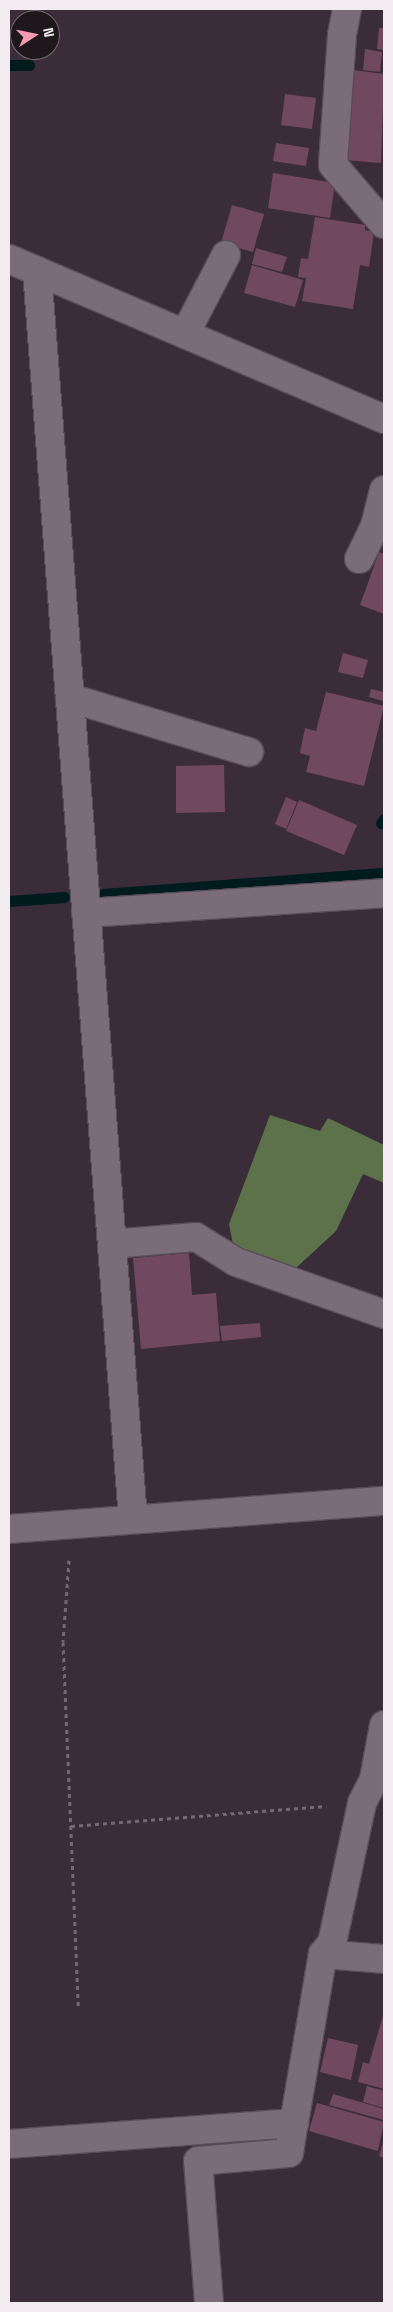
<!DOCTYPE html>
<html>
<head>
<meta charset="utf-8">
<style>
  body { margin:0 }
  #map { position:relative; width:393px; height:2312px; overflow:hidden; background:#3a2d39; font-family:"Space Grotesk",sans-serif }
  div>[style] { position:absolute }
  .forest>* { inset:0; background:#5d724b }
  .stream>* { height:11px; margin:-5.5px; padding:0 5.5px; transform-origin:5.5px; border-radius:5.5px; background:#001b1d }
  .building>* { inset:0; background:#704960 }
  .path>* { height:3px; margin-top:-1.5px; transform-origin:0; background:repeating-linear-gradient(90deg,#746973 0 4px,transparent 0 8px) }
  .roads { filter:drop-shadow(1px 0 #584d57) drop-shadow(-1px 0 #584d57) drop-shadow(0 1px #584d57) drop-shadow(0 -1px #584d57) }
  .minor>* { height:28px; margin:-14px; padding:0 14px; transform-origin:14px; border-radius:14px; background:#7b6c7a }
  span { translate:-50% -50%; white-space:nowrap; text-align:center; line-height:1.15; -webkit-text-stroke:4.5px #1e181d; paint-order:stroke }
  .frame { position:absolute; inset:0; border:10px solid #f3ebf2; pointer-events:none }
  .north { position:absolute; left:10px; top:10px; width:50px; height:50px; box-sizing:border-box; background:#1e181d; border:1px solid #736c72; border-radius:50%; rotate:79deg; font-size:14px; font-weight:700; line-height:20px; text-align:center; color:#f3ebf2 }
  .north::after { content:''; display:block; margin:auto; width:18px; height:22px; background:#f19ab2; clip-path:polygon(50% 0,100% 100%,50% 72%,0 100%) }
</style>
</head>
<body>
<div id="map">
  <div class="forest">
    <i style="clip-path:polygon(270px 1115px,320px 1131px,328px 1118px,384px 1145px,384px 1183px,363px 1174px,336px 1231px,296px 1268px,242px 1251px,233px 1244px,229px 1224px)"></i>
  </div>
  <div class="stream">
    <i style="left:9px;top:65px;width:20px"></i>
    <i style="left:381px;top:823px;width:5px;rotate:-53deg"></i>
    <i style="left:103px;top:894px;width:282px;rotate:-4.3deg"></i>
    <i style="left:9px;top:901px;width:55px;rotate:-4.2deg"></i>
  </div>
  <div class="building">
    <i style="clip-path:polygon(379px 28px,384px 28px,384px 50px,377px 49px)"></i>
    <i style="clip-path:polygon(365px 49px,382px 52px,380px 72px,363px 70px)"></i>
    <i style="clip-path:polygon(353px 70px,384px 74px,381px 163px,344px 160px)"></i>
    <i style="clip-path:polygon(285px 94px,316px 98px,312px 129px,281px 125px)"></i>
    <i style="clip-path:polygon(276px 143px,309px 148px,306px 166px,273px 161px)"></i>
    <i style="clip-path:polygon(273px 173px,335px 183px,330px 218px,268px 208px)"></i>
    <i style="clip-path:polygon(232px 205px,264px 214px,253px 252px,221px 243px)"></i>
    <i style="clip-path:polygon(315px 217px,365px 225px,365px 230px,374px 232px,369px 267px,360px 265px,353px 309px,302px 301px,306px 278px,298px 277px,301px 258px,308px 259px)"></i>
    <i style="clip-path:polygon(256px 248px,287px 257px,282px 272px,252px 264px)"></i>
    <i style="clip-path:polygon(252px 265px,303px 280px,295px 307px,244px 293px)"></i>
    <i style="clip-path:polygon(379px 552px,384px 554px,384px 614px,360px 605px)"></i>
    <i style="clip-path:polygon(343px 653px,368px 660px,363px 678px,338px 672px)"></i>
    <i style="clip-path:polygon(371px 689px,384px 692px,383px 701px,369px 697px)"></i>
    <i style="clip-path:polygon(326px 692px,384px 706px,364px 786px,306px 772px,310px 756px,300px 753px,305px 728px,316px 731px)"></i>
    <i style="clip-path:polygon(224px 765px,225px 812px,176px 813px,176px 766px)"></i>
    <i style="clip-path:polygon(286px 797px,297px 802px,286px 829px,275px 824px)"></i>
    <i style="clip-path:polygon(299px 800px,357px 825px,344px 855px,286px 831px)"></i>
    <i style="clip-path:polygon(189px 1253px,192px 1295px,216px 1293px,220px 1341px,141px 1349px,133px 1258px)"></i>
    <i style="clip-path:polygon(260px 1323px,261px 1337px,222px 1341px,220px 1326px)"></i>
    <i style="clip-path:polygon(384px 2012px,384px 2089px,358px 2082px,363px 2062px,369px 2064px)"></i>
    <i style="clip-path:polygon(328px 2038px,358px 2045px,351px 2080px,320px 2072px)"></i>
    <i style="clip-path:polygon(367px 2086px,384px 2091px,384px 2108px,363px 2102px)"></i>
    <i style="clip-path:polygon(333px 2094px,384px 2109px,384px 2120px,329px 2105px)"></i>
    <i style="clip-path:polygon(317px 2103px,384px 2122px,378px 2151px,309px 2131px)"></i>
    <i style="clip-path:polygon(384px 2139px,384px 2158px,379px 2156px)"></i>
  </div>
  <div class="path">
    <i style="left:69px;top:1560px;width:82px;rotate:94.2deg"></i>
    <i style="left:63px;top:1642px;width:364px;rotate:87.6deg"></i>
    <i style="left:71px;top:1826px;width:256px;rotate:-4.5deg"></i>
  </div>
  <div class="roads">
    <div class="minor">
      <i style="left:347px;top:9px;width:26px;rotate:101deg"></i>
      <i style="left:342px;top:35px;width:130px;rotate:94deg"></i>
      <i style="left:333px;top:165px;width:78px;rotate:49.2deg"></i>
      <i style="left:9px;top:259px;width:408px;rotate:23.1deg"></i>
      <i style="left:37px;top:271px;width:1252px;rotate:85.6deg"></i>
      <i style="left:185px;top:334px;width:89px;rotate:-62.6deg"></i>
      <i style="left:359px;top:559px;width:37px;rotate:-64deg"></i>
      <i style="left:375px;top:526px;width:37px;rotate:-76deg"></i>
      <i style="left:70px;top:698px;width:187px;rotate:16.8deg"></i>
      <i style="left:86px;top:913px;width:299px;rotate:-3.8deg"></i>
      <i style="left:112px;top:1244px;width:84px;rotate:-4.8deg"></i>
      <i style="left:196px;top:1237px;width:47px;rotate:32deg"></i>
      <i style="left:236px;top:1262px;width:157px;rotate:19.4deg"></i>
      <i style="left:9px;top:1529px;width:376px;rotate:-4.3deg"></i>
      <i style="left:323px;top:1954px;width:61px;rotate:4.7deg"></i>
      <i style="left:9px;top:2144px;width:286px;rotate:-4.2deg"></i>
      <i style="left:294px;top:2123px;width:171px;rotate:-80.3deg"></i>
      <i style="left:323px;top:1954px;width:14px;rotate:-51deg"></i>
      <i style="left:332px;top:1943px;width:143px;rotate:-77.9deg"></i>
      <i style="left:362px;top:1803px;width:27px;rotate:-63deg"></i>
      <i style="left:374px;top:1779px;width:55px;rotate:-79.5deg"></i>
      <i style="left:209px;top:2303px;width:142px;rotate:-94.4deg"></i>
      <i style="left:198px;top:2161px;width:91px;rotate:-5deg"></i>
      <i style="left:289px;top:2153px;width:30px;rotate:-81deg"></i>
    </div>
  </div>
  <div class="frame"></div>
  <div class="north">N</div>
</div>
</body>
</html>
